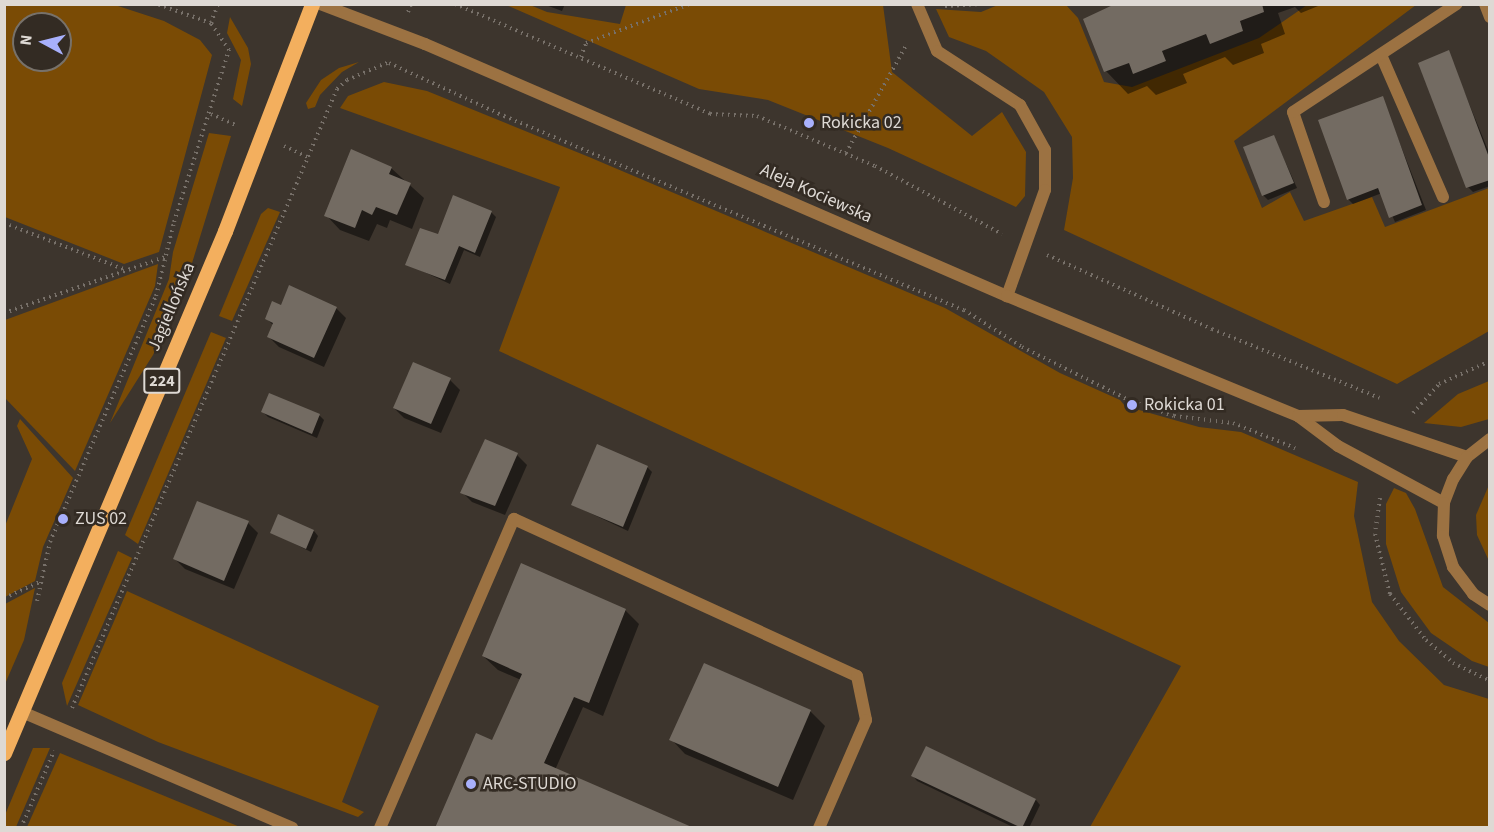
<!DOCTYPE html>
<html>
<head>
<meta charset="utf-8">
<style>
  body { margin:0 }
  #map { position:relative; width:1494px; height:832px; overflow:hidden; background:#3d352d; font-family:"Source Sans 3",sans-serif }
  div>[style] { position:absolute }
  .green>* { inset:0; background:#7a4b05 }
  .shadow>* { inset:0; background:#0007 }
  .building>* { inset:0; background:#736b62 }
  .path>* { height:4px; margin-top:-2px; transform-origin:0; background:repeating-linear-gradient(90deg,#777069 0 1.5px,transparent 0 6px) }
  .service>* { height:12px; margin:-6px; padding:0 6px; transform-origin:6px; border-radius:6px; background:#9c7242 }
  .minor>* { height:12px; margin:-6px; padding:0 6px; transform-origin:6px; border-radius:6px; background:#9c7242 }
  .tertiary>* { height:12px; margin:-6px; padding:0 6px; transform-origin:6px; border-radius:6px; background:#9c7242 }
  .primary>* { height:15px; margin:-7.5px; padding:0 7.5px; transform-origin:7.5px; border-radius:7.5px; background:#f3af5e }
  .dots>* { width:16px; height:16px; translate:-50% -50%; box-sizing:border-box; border:3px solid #332b23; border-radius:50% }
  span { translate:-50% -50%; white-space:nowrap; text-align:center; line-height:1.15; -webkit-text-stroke:5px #332b23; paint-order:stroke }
  .shield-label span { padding:2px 4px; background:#332b23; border:2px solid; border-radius:4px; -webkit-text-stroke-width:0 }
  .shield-label { font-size:16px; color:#ded9d4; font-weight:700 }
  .poi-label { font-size:18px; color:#ded9d4 }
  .left { translate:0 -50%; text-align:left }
  .street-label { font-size:18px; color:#ded9d4 }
  .frame { position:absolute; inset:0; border:6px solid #ded9d4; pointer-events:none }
  .north { position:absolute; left:12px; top:12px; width:60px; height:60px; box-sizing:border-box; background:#332b23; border:2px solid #77716a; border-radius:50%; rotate:277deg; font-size:16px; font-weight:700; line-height:24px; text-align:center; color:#ded9d4 }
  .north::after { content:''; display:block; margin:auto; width:21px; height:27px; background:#a8b0fc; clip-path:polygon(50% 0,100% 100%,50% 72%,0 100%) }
</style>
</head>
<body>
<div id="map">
  <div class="green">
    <i style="clip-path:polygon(evenodd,4px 5px,115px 5px,164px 21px,200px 40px,212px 55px,159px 252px,124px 264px,5px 217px,4px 5px,24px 24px,60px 24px,60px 60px,24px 60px,24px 24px)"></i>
    <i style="clip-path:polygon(506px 5px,530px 5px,547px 12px,620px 24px,626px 5px,883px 5px,892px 72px,972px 136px,1002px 112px,1026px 152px,1025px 196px,1016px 207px,888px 148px,768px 100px,699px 89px)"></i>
    <i style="clip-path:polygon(998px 5px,1066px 5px,1078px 18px,1104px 82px,1132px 87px,1259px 38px,1307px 5px,1416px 5px,1234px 141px,1262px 208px,1290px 192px,1304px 221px,1372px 197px,1385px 227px,1489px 188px,1489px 331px,1397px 384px,1064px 230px,1073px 178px,1072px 137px,1044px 92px,986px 51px,949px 37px,936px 9px,981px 12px)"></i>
    <i style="clip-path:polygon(230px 17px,248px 48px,251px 64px,242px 106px,233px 99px,241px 60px,227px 33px)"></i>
    <i style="clip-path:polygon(359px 62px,342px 72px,320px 95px,315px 107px,308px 109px,306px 103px,321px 80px,339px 68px)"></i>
    <i style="clip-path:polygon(384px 82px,427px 91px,589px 157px,945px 308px,1060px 373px,1120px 400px,1125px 406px,1199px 427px,1241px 432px,1358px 482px,1354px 516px,1372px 602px,1399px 641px,1444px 685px,1489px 699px,1489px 827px,1090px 827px,1181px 666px,499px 351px,560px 187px,340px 108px,348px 96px)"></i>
    <i style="clip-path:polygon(209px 133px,231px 136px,185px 286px,153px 355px,110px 423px,169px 279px,173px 252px)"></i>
    <i style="clip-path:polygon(268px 208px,280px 212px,232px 321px,219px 316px,261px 214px)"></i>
    <i style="clip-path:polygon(158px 264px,155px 286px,75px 471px,5px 398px,5px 320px)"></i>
    <i style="clip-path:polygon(211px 332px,226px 338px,138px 544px,125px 535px)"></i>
    <i style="clip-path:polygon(1489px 381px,1489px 419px,1461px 427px,1424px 423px,1458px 394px)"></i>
    <i style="clip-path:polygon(20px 419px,73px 478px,43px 547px,35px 581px,5px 597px,5px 526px,32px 459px,17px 426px)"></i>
    <i style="clip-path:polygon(1489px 485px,1489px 561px,1477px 535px,1476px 515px)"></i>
    <i style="clip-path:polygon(1394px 488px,1406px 493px,1415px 509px,1443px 587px,1489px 623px,1489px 667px,1472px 661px,1431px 633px,1401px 592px,1386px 544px,1386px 504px)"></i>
    <i style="clip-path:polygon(118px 551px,132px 558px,67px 706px,62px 683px)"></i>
    <i style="clip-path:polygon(35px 588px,24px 640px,5px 684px,5px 604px)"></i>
    <i style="clip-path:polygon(127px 591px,379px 706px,342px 802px,364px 812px,358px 817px,158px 742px,78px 705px)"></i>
    <i style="clip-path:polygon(33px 748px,50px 748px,16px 827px,5px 827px,5px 815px)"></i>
    <i style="clip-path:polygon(60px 753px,240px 827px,27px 827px)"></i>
  </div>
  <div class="shadow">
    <i style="clip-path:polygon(543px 4px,565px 4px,562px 11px)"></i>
    <i style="clip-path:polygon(1120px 4px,1323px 4px,1301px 13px,1295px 7px,1278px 13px,1285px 34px,1261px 44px,1264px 53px,1233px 65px,1225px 57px,1183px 74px,1187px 83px,1156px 95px,1147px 86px,1128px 94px,1106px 71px)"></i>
    <i style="clip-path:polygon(1448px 52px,1490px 155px,1490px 186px,1473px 192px,1468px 187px)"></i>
    <i style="clip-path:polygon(1382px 98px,1426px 210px,1395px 222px,1382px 193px,1353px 204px,1348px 199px)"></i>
    <i style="clip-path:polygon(1274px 137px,1297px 188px,1268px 200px,1263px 195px)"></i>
    <i style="clip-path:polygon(391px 168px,424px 198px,412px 229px,390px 220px,387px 228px,377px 224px,369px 241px,340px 230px,326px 215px)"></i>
    <i style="clip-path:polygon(491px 212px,496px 217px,480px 257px,464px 250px,450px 284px,407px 264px,439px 236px)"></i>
    <i style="clip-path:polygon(336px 308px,346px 318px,324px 367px,279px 347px,269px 337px,274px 326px,266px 318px)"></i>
    <i style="clip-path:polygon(413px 364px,450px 380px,460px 390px,441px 433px,404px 418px,394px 408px)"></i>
    <i style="clip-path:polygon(270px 395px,320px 416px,324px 420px,317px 438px,268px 417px,263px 412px)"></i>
    <i style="clip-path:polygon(517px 455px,527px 465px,505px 515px,472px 502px,462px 492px)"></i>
    <i style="clip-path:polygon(647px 467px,652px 472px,628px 531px,573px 505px)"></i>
    <i style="clip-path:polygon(248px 523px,258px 533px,234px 589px,185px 569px,175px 559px)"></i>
    <i style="clip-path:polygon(314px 531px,318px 536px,311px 552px,271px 532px)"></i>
    <i style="clip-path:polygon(625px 610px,639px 624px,603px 716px,583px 707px,555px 770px,493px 742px,521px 680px,498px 670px,483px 656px)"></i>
    <i style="clip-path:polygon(810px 711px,825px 726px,793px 800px,685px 754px,671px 739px)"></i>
    <i style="clip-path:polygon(926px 748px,1036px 800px,1040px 805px,1029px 828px,1015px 828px,917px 781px,913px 776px)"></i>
  </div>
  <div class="building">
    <i style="clip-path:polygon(1115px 4px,1262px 4px,1264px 12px,1240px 21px,1243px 31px,1210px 44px,1206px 34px,1162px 51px,1166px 61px,1133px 74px,1129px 63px,1104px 72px,1083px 19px)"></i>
    <i style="clip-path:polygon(1449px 50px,1490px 160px,1490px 180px,1466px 188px,1418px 63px)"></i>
    <i style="clip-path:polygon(1383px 96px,1422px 205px,1389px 218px,1378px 188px,1347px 200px,1318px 120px)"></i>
    <i style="clip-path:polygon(1274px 135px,1294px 183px,1262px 196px,1243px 147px)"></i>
    <i style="clip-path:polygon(351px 149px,392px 167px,389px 174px,411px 183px,397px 215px,376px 207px,372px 215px,362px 210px,355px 228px,324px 216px)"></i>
    <i style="clip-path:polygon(453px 195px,492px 211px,475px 253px,459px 246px,445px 280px,405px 265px,420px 228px,438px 234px)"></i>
    <i style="clip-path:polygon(289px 285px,337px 307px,314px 358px,267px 337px,273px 323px,265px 319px,272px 301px,281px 305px)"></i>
    <i style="clip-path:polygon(413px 362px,451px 378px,431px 424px,393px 408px)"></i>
    <i style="clip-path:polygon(269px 393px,320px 414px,312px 434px,261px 412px)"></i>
    <i style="clip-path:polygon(485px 439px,518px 453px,495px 506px,460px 493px)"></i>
    <i style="clip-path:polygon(597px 444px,648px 466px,623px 527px,571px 505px)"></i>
    <i style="clip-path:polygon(197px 501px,249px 521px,224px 581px,173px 559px)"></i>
    <i style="clip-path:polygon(278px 514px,314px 530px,306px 549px,270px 533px)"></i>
    <i style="clip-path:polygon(521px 563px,626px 609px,589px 703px,574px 697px,544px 763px,694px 828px,435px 828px,476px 733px,492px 740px,522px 674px,482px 656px)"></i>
    <i style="clip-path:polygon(704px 663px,811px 710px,778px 787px,669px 740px)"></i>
    <i style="clip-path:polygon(926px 746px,1036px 799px,1022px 828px,911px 776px)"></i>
  </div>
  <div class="path">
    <i style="left:455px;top:4px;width:278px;rotate:23.3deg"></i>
    <i style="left:710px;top:114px;width:47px;rotate:2.4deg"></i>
    <i style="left:757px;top:116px;width:128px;rotate:23deg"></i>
    <i style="left:875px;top:166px;width:144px;rotate:28.2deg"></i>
    <i style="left:945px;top:6px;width:36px;rotate:-3deg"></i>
    <i style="left:408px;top:12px;width:9px;rotate:-69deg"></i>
    <i style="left:211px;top:23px;width:20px;rotate:-70deg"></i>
    <i style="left:581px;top:57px;width:15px;rotate:-70deg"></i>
    <i style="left:586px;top:43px;width:111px;rotate:-20.6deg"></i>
    <i style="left:389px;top:63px;width:127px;rotate:24.7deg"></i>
    <i style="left:504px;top:116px;width:499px;rotate:22.9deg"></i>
    <i style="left:964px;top:310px;width:69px;rotate:32.5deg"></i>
    <i style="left:1022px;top:347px;width:124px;rotate:26.4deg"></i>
    <i style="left:1133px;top:402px;width:43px;rotate:18.9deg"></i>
    <i style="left:1174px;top:416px;width:59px;rotate:6.8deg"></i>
    <i style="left:1233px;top:423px;width:67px;rotate:22deg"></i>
    <i style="left:211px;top:114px;width:27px;rotate:24deg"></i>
    <i style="left:284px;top:146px;width:26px;rotate:25deg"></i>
    <i style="left:846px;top:153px;width:125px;rotate:-60.8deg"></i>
    <i style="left:4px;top:223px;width:131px;rotate:21.1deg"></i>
    <i style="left:1047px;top:255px;width:181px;rotate:24.2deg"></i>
    <i style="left:1212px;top:329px;width:181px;rotate:22.4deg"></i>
    <i style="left:4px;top:313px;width:170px;rotate:-19.2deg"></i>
    <i style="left:1413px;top:413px;width:39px;rotate:-48deg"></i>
    <i style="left:1439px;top:384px;width:56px;rotate:-24.3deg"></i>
    <i style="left:1380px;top:498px;width:36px;rotate:98deg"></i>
    <i style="left:1375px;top:534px;width:62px;rotate:76deg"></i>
    <i style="left:1390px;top:594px;width:58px;rotate:52deg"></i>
    <i style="left:1426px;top:640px;width:35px;rotate:40deg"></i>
    <i style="left:1453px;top:663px;width:41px;rotate:25.9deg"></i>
    <i style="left:4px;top:598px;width:39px;rotate:-24deg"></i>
    <i style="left:37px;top:601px;width:60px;rotate:-77.6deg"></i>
    <i style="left:50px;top:542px;width:268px;rotate:-66.7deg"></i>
    <i style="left:156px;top:296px;width:76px;rotate:-76.3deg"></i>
    <i style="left:174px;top:222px;width:181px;rotate:-72.3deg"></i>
    <i style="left:229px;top:50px;width:32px;rotate:-124deg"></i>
    <i style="left:211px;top:23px;width:57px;rotate:-160.6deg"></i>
    <i style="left:72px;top:708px;width:673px;rotate:-66.82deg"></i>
    <i style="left:337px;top:89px;width:13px;rotate:-42deg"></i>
    <i style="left:347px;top:80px;width:46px;rotate:-23.2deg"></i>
    <i style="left:21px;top:828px;width:84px;rotate:-66.8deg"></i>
  </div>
  <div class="service">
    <i style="left:917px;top:4px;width:51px;rotate:66.9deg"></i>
    <i style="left:937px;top:51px;width:99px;rotate:33deg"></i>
    <i style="left:1020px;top:105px;width:51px;rotate:60.9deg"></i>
    <i style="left:1045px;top:150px;width:40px;rotate:90deg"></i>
    <i style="left:1045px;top:190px;width:113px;rotate:109.7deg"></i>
    <i style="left:1381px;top:55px;width:155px;rotate:66.4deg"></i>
    <i style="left:1324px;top:202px;width:95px;rotate:-109deg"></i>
    <i style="left:1293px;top:112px;width:196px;rotate:-33.4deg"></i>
    <i style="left:22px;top:712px;width:294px;rotate:23.2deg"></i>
    <i style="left:380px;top:828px;width:337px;rotate:-66.6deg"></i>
    <i style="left:514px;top:519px;width:377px;rotate:24.6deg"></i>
    <i style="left:857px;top:676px;width:45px;rotate:78.4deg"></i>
    <i style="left:866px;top:720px;width:118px;rotate:113.5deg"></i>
  </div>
  <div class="minor">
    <i style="left:1485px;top:4px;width:14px;rotate:69deg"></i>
  </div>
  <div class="tertiary">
    <i style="left:320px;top:4px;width:112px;rotate:20.9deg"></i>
    <i style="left:425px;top:44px;width:634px;rotate:23.41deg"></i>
    <i style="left:1007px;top:296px;width:315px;rotate:22.4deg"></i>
    <i style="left:1298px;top:416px;width:50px;rotate:36.9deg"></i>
    <i style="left:1338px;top:446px;width:120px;rotate:28.3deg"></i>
    <i style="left:1298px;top:416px;width:45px;rotate:-1.3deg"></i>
    <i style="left:1343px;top:415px;width:131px;rotate:18.7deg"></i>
    <i style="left:1490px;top:439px;width:29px;rotate:142deg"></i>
    <i style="left:1467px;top:457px;width:26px;rotate:122deg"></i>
    <i style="left:1453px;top:479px;width:26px;rotate:111deg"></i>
    <i style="left:1444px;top:503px;width:33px;rotate:92deg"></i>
    <i style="left:1443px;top:536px;width:33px;rotate:72deg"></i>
    <i style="left:1453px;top:567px;width:34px;rotate:53deg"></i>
    <i style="left:1473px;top:594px;width:20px;rotate:33deg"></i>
  </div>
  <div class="primary">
    <i style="left:4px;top:753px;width:567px;rotate:-67.05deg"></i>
    <i style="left:225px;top:231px;width:243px;rotate:-69deg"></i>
  </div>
  <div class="dots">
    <i style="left:809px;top:123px;background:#a8b0fc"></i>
    <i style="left:1132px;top:405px;background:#a8b0fc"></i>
    <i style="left:63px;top:519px;background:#a8b0fc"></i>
    <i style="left:471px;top:784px;background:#a8b0fc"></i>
  </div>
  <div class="shield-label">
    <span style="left:162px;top:381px">224</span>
  </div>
  <div class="poi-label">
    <span class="left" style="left:821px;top:123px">Rokicka 02</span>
    <span class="left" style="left:1144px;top:405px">Rokicka 01</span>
    <span class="left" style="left:75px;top:519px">ZUS 02</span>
    <span class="left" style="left:483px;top:784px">ARC-STUDIO</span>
  </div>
  <div class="street-label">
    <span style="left:816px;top:194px;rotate:24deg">Aleja Kociewska</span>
    <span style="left:172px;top:307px;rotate:-67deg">Jagiellońska</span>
  </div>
  <div class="frame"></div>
  <div class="north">N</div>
</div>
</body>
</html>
